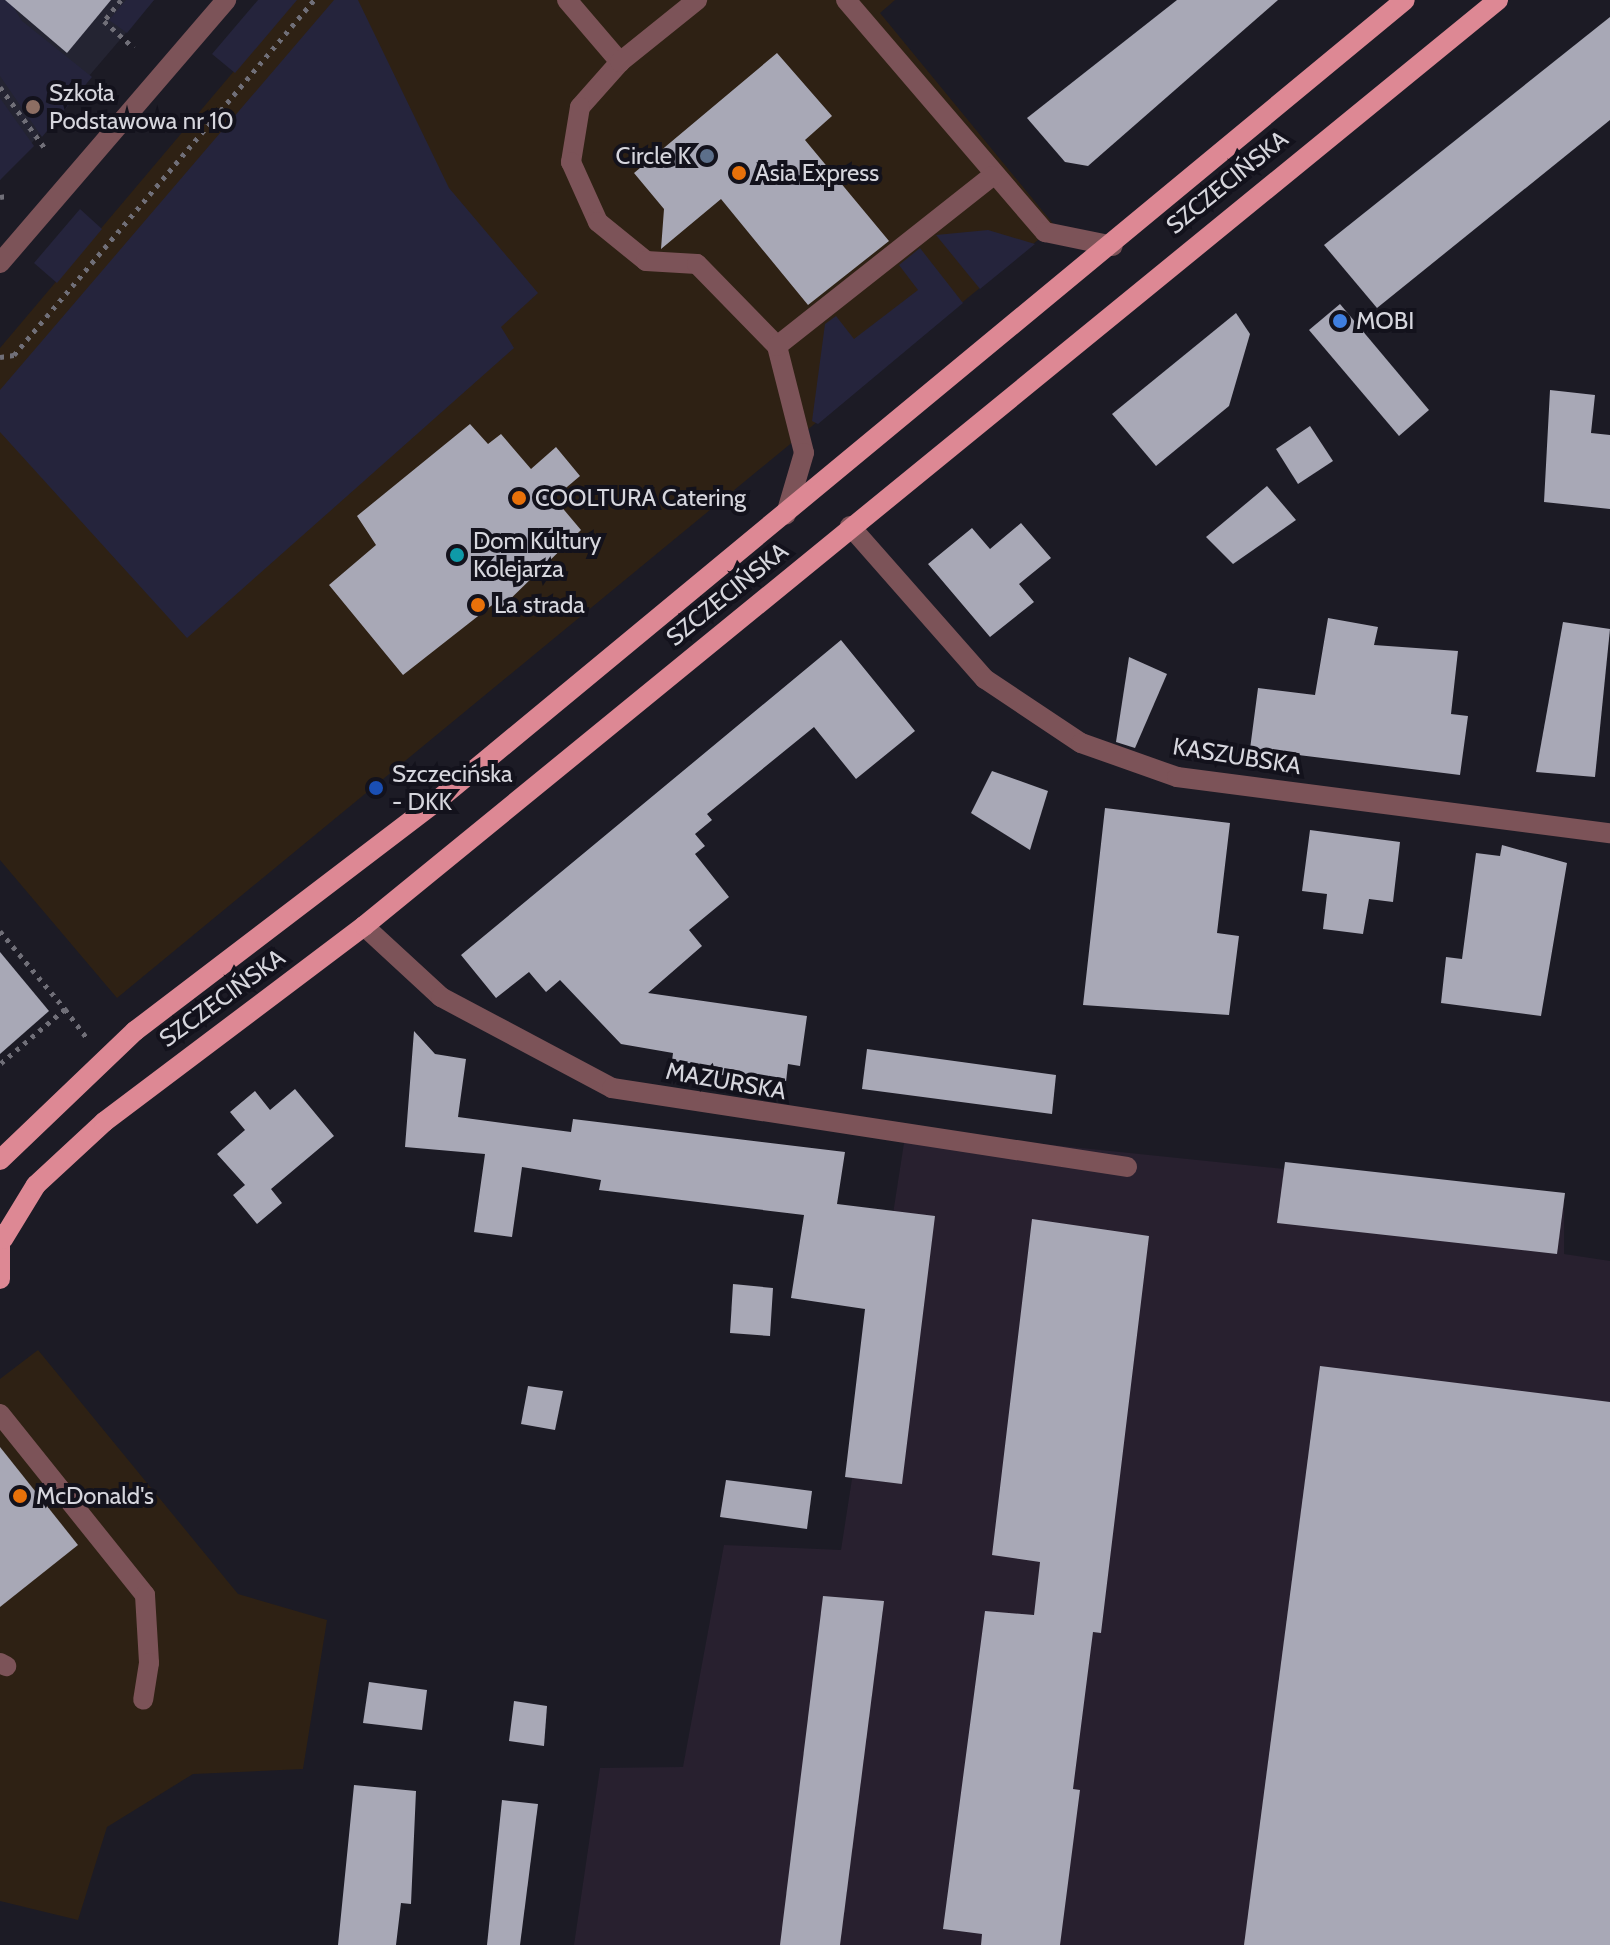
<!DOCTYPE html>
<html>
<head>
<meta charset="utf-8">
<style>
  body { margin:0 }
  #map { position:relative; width:1610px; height:1945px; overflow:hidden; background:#1c1b25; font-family:Cabin,sans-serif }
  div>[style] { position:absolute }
  .commercial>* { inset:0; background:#2e2114 }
  .industrial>* { inset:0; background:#28202f }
  .built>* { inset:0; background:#242432 }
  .green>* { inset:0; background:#25243c }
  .building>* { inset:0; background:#a8a8b6 }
  .path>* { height:5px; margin-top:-2.5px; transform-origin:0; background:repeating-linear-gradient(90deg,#706f78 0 4px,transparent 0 10px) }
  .minor>* { height:20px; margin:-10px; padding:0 10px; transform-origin:10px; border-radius:10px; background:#7c5358 }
  .major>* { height:20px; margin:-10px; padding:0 10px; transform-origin:10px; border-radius:10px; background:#dd8894 }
  .dots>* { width:22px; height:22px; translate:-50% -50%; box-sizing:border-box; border:4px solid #13121c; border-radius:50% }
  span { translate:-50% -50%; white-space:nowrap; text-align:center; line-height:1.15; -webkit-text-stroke:8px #13121c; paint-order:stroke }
  .poi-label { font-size:24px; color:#d6d6dd }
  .left { translate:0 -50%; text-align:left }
  .right { translate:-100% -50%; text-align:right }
  .street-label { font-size:24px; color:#d6d6dd }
</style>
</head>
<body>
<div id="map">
  <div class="commercial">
    <i style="clip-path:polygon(294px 0,895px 0,880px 13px,1055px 226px,117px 998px,0 860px,0 348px)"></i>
    <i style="clip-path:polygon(38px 1350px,238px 1594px,327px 1620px,303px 1769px,193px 1774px,107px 1827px,78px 1920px,0 1901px,0 1379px)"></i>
  </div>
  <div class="industrial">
    <i style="clip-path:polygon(906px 1130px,1564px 1198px,1564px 1254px,1610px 1261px,1610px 1945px,574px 1945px,600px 1768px,683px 1767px,724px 1545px,841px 1550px)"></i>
  </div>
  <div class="built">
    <i style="clip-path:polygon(0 0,154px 0,0 180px)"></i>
  </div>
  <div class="green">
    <i style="clip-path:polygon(0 0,20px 0,14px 8px,22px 21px,92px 77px,42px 137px,0 76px)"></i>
    <i style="clip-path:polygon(126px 0,154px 0,127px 33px,109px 20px)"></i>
    <i style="clip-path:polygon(258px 0,297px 0,235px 73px,212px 54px)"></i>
    <i style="clip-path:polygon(334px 0,358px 0,449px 188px,538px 293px,501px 327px,514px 348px,187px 638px,0 432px,0 390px)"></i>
    <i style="clip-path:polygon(0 98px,34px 146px,0 180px)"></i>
    <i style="clip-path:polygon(80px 209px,102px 229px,57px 283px,34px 263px)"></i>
    <i style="clip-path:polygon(988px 230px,1035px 244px,980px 289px,936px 235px)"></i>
    <i style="clip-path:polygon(920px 248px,963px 303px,818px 424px,812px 421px,825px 324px,836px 316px,854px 339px,918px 290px,899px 265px)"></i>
  </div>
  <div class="building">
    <i style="clip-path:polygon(5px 0,111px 0,67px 53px)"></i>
    <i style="clip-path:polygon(1177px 0,1278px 0,1088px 166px,1065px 162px,1027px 118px)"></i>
    <i style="clip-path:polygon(1610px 17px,1610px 120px,1377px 308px,1324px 245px)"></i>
    <i style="clip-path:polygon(777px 53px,832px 116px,805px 140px,889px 241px,808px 305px,721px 199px,661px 249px,664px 209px,634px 173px)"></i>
    <i style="clip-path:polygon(1340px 304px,1429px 410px,1399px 436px,1309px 330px)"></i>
    <i style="clip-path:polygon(1236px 313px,1250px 334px,1229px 406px,1156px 466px,1112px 414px)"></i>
    <i style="clip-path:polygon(1550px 390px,1595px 395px,1591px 433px,1610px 435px,1610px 509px,1544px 502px)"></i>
    <i style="clip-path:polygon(470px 424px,488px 444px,501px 434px,531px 469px,556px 447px,580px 476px,554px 498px,581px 530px,501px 608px,496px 602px,403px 675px,329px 585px,376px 545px,357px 516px)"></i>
    <i style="clip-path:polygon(1310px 426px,1333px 461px,1298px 484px,1276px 449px)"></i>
    <i style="clip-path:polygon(1267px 486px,1296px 520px,1233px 564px,1206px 537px)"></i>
    <i style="clip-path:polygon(1021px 523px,1051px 558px,1019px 584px,1034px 602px,990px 637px,928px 564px,972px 528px,990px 549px)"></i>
    <i style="clip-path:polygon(1328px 618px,1378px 627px,1374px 645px,1458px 651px,1451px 714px,1468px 716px,1460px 775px,1250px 749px,1258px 688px,1315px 695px)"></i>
    <i style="clip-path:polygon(1563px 622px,1610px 629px,1595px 777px,1536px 772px)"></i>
    <i style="clip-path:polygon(841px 640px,915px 731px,856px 779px,814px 727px,707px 814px,712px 820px,695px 834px,705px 846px,695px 854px,729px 897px,689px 930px,702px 946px,648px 993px,807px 1016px,800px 1066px,788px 1064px,786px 1082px,703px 1073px,704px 1065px,672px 1061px,673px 1053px,621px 1044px,560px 980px,546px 992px,529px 972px,496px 998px,461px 955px)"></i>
    <i style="clip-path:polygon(1129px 657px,1167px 674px,1135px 748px,1116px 742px)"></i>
    <i style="clip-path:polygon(992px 771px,1048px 791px,1030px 850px,971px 813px)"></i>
    <i style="clip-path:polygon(1105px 808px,1230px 823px,1217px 933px,1239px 936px,1229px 1015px,1083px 1005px)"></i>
    <i style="clip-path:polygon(1310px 830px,1400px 842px,1393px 902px,1369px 899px,1363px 934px,1323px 929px,1327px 894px,1302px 891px)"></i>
    <i style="clip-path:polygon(1502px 845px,1567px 863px,1541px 1016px,1441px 1003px,1446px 957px,1462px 959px,1476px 853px,1500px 856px)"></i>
    <i style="clip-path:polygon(0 952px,49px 1011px,0 1054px)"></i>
    <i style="clip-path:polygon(414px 1031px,435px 1054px,466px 1059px,458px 1117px,571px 1132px,573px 1119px,845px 1152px,837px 1204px,935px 1216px,902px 1484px,845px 1477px,865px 1309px,791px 1298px,804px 1215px,599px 1190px,601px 1180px,522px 1167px,512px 1237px,474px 1232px,485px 1154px,405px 1147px)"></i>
    <i style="clip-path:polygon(867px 1049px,1056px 1075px,1052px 1114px,862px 1089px)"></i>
    <i style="clip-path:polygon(295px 1089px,334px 1136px,271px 1189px,282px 1203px,257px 1224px,233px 1195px,245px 1185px,217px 1154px,245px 1130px,230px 1112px,255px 1091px,270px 1110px)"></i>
    <i style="clip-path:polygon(1285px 1162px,1565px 1193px,1557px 1254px,1277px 1223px)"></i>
    <i style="clip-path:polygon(1032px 1219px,1149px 1236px,1101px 1633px,1093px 1632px,1073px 1789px,1080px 1790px,1060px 1945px,981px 1945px,982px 1934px,943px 1929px,985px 1611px,1034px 1615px,1040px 1562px,992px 1555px)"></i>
    <i style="clip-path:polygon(733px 1284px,773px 1288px,770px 1336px,730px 1333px)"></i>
    <i style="clip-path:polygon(1320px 1366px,1610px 1402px,1610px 1945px,1244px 1945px)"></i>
    <i style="clip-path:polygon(528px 1386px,563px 1391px,555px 1430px,521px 1424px)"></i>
    <i style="clip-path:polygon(0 1447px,78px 1545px,0 1607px)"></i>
    <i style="clip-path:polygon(726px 1480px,812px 1491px,807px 1529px,720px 1517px)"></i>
    <i style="clip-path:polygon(823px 1596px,884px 1601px,840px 1945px,780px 1945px)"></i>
    <i style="clip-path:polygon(369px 1682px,427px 1690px,422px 1730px,363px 1723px)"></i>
    <i style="clip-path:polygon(514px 1701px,547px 1706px,544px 1746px,509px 1741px)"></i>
    <i style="clip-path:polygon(354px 1785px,416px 1791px,411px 1904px,401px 1903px,396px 1945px,338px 1945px)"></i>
    <i style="clip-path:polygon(502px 1800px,538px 1804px,520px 1945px,487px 1945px)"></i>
  </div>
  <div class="path">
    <i style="left:121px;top:0;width:27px;rotate:129deg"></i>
    <i style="left:104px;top:21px;width:40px;rotate:42deg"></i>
    <i style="left:0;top:87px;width:79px;rotate:53.7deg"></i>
    <i style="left:0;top:197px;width:6px;rotate:-9deg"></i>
    <i style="left:0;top:357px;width:14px;rotate:-8deg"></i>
    <i style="left:14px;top:355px;width:465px;rotate:-49.8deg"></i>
    <i style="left:0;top:931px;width:102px;rotate:50.2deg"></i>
    <i style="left:65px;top:1009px;width:85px;rotate:139.8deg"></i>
    <i style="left:65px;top:1009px;width:35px;rotate:53deg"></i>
  </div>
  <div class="minor">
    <i style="left:567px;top:0;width:82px;rotate:49.5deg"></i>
    <i style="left:620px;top:62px;width:60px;rotate:131.6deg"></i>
    <i style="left:580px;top:107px;width:56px;rotate:99.3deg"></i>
    <i style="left:571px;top:162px;width:66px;rotate:65.8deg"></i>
    <i style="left:598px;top:222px;width:62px;rotate:39.1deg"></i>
    <i style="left:646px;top:261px;width:51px;rotate:3.4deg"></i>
    <i style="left:697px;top:264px;width:115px;rotate:45.7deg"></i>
    <i style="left:777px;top:346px;width:110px;rotate:75.8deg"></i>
    <i style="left:804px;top:453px;width:64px;rotate:106.4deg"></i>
    <i style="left:846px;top:0;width:306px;rotate:49.4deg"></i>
    <i style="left:1045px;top:232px;width:69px;rotate:11.6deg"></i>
    <i style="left:620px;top:62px;width:99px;rotate:-38.8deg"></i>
    <i style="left:0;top:263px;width:347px;rotate:-49.3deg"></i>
    <i style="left:777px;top:346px;width:274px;rotate:-38.3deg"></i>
    <i style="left:850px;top:526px;width:204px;rotate:48.6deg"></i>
    <i style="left:985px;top:679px;width:115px;rotate:33.7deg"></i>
    <i style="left:1081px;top:743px;width:102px;rotate:19.5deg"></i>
    <i style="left:1177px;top:777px;width:437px;rotate:7.4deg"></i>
    <i style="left:364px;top:926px;width:105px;rotate:42.7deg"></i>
    <i style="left:441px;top:997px;width:194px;rotate:28deg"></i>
    <i style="left:612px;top:1088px;width:521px;rotate:8.72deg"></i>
    <i style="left:0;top:1414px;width:232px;rotate:51.3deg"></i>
    <i style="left:145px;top:1595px;width:68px;rotate:86.6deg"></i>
    <i style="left:149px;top:1663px;width:37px;rotate:99deg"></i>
    <i style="left:0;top:1663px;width:7px;rotate:27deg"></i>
  </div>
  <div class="major">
    <i style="left:0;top:1160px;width:187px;rotate:-43.7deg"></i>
    <i style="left:135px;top:1031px;width:375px;rotate:-37.3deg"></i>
    <i style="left:433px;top:804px;width:1261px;rotate:-39.6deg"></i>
    <i style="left:0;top:1234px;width:45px;rotate:90deg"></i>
    <i style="left:3px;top:1239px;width:63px;rotate:-58.6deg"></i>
    <i style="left:36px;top:1185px;width:93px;rotate:-42.8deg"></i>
    <i style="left:104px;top:1122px;width:326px;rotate:-37deg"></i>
    <i style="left:364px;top:926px;width:1464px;rotate:-39.23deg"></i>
  </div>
  <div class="dots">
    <i style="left:33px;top:107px;background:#8d6e63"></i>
    <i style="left:707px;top:156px;background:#5c6f8a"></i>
    <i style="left:739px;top:173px;background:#e8710a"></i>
    <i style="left:1340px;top:321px;background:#3f7fe0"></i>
    <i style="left:519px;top:498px;background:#e8710a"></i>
    <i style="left:457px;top:555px;background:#0f9aa8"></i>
    <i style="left:478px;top:605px;background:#e8710a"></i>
    <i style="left:376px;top:788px;background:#1a4fb4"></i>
    <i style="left:20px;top:1496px;background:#e8710a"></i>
  </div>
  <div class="poi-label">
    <span class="left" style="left:49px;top:107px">Szkoła<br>Podstawowa nr 10</span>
    <span class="right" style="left:691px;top:156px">Circle K</span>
    <span class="left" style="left:755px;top:173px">Asia Express</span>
    <span class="left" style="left:1356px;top:321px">MOBI</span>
    <span class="left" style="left:535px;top:498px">COOLTURA Catering</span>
    <span class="left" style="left:473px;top:555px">Dom Kultury<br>Kolejarza</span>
    <span class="left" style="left:494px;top:605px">La strada</span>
    <span class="left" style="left:392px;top:788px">Szczecińska<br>- DKK</span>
    <span class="left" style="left:36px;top:1496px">McDonald's</span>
  </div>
  <div class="street-label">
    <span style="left:1227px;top:182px;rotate:-39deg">SZCZECIŃSKA</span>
    <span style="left:727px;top:594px;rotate:-39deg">SZCZECIŃSKA</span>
    <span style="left:1237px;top:756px;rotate:9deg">KASZUBSKA</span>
    <span style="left:222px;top:998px;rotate:-36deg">SZCZECIŃSKA</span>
    <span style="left:726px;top:1081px;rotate:10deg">MAZURSKA</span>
  </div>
</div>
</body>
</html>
